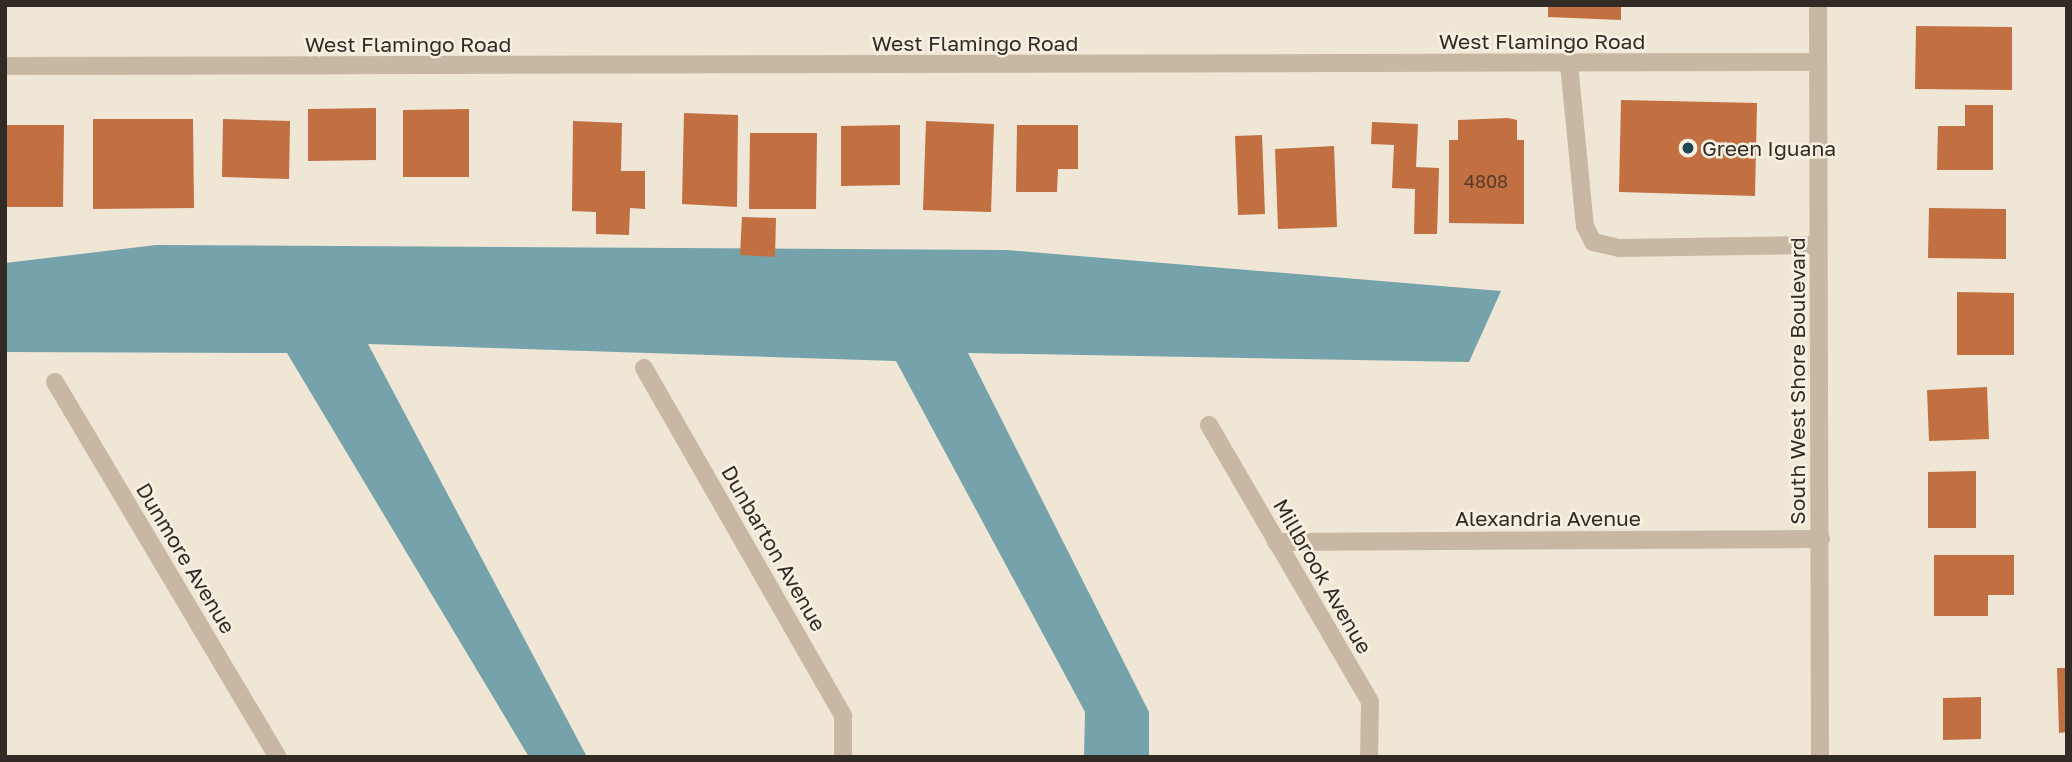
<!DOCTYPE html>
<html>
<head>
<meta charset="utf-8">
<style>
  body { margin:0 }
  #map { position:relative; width:2072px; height:762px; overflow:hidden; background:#efe6d6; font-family:"Golos Text",sans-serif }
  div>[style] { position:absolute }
  .water>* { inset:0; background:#76a3ab }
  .building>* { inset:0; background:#c26f42 }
  .minor>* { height:18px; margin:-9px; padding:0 9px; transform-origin:9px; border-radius:9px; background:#c7b7a3 }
  .dots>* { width:19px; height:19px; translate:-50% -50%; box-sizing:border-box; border:4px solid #f8f0e2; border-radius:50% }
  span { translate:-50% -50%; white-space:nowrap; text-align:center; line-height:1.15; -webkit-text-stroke:5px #f8f0e2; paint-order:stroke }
  .number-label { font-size:18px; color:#563b2c }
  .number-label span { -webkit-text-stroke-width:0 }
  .street-label { font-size:21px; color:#322a25 }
  .poi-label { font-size:21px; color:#322a25 }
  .left { translate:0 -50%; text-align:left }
  .frame { position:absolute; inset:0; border:7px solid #322a25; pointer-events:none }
</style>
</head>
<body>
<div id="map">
  <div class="water">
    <i style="clip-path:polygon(156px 245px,1006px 250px,1501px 291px,1469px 362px,968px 353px,1149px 712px,1149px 757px,1084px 757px,1085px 712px,896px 361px,368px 344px,587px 757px,529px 757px,287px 353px,5px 352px,5px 263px)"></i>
  </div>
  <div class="building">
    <i style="clip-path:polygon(1548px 5px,1621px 5px,1621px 20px,1548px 17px)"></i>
    <i style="clip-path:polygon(1916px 26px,2012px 27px,2012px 90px,1915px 89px)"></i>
    <i style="clip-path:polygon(1621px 100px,1757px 103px,1755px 196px,1619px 192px)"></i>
    <i style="clip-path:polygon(1965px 105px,1993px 105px,1993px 170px,1937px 170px,1938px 126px,1965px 126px)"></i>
    <i style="clip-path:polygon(376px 108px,376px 160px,308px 161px,308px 109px)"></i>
    <i style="clip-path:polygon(469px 109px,469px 177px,403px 177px,403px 110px)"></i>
    <i style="clip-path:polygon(684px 113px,738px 115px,737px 207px,682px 204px)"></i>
    <i style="clip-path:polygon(1508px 118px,1517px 120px,1517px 140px,1524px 140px,1524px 224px,1449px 223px,1449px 140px,1458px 140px,1458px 120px)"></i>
    <i style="clip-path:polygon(93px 119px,193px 119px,194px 208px,93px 209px)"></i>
    <i style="clip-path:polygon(223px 119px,290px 121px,289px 179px,222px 177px)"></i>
    <i style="clip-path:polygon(573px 121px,622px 123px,621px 171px,645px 171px,645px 209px,630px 208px,629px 235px,596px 234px,596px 212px,572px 211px)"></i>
    <i style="clip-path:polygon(926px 121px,994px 124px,991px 212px,923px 210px)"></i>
    <i style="clip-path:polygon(1372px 122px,1418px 124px,1416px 167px,1439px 168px,1437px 234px,1414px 234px,1415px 189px,1392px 188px,1394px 145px,1371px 144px)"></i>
    <i style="clip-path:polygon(5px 125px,64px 125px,63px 207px,5px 207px)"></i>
    <i style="clip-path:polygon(900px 125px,900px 185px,841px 186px,841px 126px)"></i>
    <i style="clip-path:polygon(1017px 125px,1078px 125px,1078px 169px,1058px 169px,1057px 192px,1016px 192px)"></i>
    <i style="clip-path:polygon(750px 133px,817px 133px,816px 209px,749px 209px)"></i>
    <i style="clip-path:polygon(1262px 135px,1265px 214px,1238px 215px,1235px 136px)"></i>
    <i style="clip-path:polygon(1334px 146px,1337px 227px,1278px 229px,1275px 149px)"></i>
    <i style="clip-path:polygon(1929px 208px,2006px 209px,2006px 259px,1928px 258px)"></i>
    <i style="clip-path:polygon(742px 217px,776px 218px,775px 257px,740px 255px)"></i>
    <i style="clip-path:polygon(1957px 292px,2014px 293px,2014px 355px,1957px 355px)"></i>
    <i style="clip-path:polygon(1987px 387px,1989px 439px,1929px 441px,1927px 390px)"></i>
    <i style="clip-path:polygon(1976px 471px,1976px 528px,1928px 528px,1928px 472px)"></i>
    <i style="clip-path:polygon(1934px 555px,2014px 555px,2014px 595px,1988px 595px,1988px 616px,1934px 616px)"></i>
    <i style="clip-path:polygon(2057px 668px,2067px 668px,2067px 732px,2059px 733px)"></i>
    <i style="clip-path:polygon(1981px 697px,1981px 739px,1943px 740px,1943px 698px)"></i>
  </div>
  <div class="minor">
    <i style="left:1818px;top:5px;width:752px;rotate:89.85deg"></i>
    <i style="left:1569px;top:64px;width:163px;rotate:84.4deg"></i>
    <i style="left:1585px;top:226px;width:18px;rotate:63deg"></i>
    <i style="left:1593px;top:242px;width:27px;rotate:13deg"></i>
    <i style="left:1619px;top:248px;width:199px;rotate:-0.9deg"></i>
    <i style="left:5px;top:66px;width:1812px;rotate:-0.13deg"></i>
    <i style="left:644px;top:368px;width:401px;rotate:60.2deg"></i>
    <i style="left:843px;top:716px;width:41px;rotate:90deg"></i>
    <i style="left:55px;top:382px;width:436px;rotate:59.3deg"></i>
    <i style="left:1209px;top:425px;width:320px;rotate:59.8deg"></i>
    <i style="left:1370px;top:702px;width:55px;rotate:91deg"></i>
    <i style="left:1276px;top:542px;width:545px;rotate:-0.32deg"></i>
  </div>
  <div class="dots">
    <i style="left:1688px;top:148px;background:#1c4852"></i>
  </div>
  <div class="number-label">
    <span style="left:1486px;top:181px">4808</span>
  </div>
  <div class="street-label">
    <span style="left:1542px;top:41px">West Flamingo Road</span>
    <span style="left:975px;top:43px">West Flamingo Road</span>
    <span style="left:408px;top:44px">West Flamingo Road</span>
    <span style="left:1797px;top:381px;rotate:-90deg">South West Shore Boulevard</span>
    <span style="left:1548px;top:518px">Alexandria Avenue</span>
    <span style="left:774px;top:548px;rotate:60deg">Dunbarton Avenue</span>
    <span style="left:186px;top:558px;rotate:59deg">Dunmore Avenue</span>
    <span style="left:1323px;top:576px;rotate:60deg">Millbrook Avenue</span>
  </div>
  <div class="poi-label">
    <span class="left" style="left:1702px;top:148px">Green Iguana</span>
  </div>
  <div class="frame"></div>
</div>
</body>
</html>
